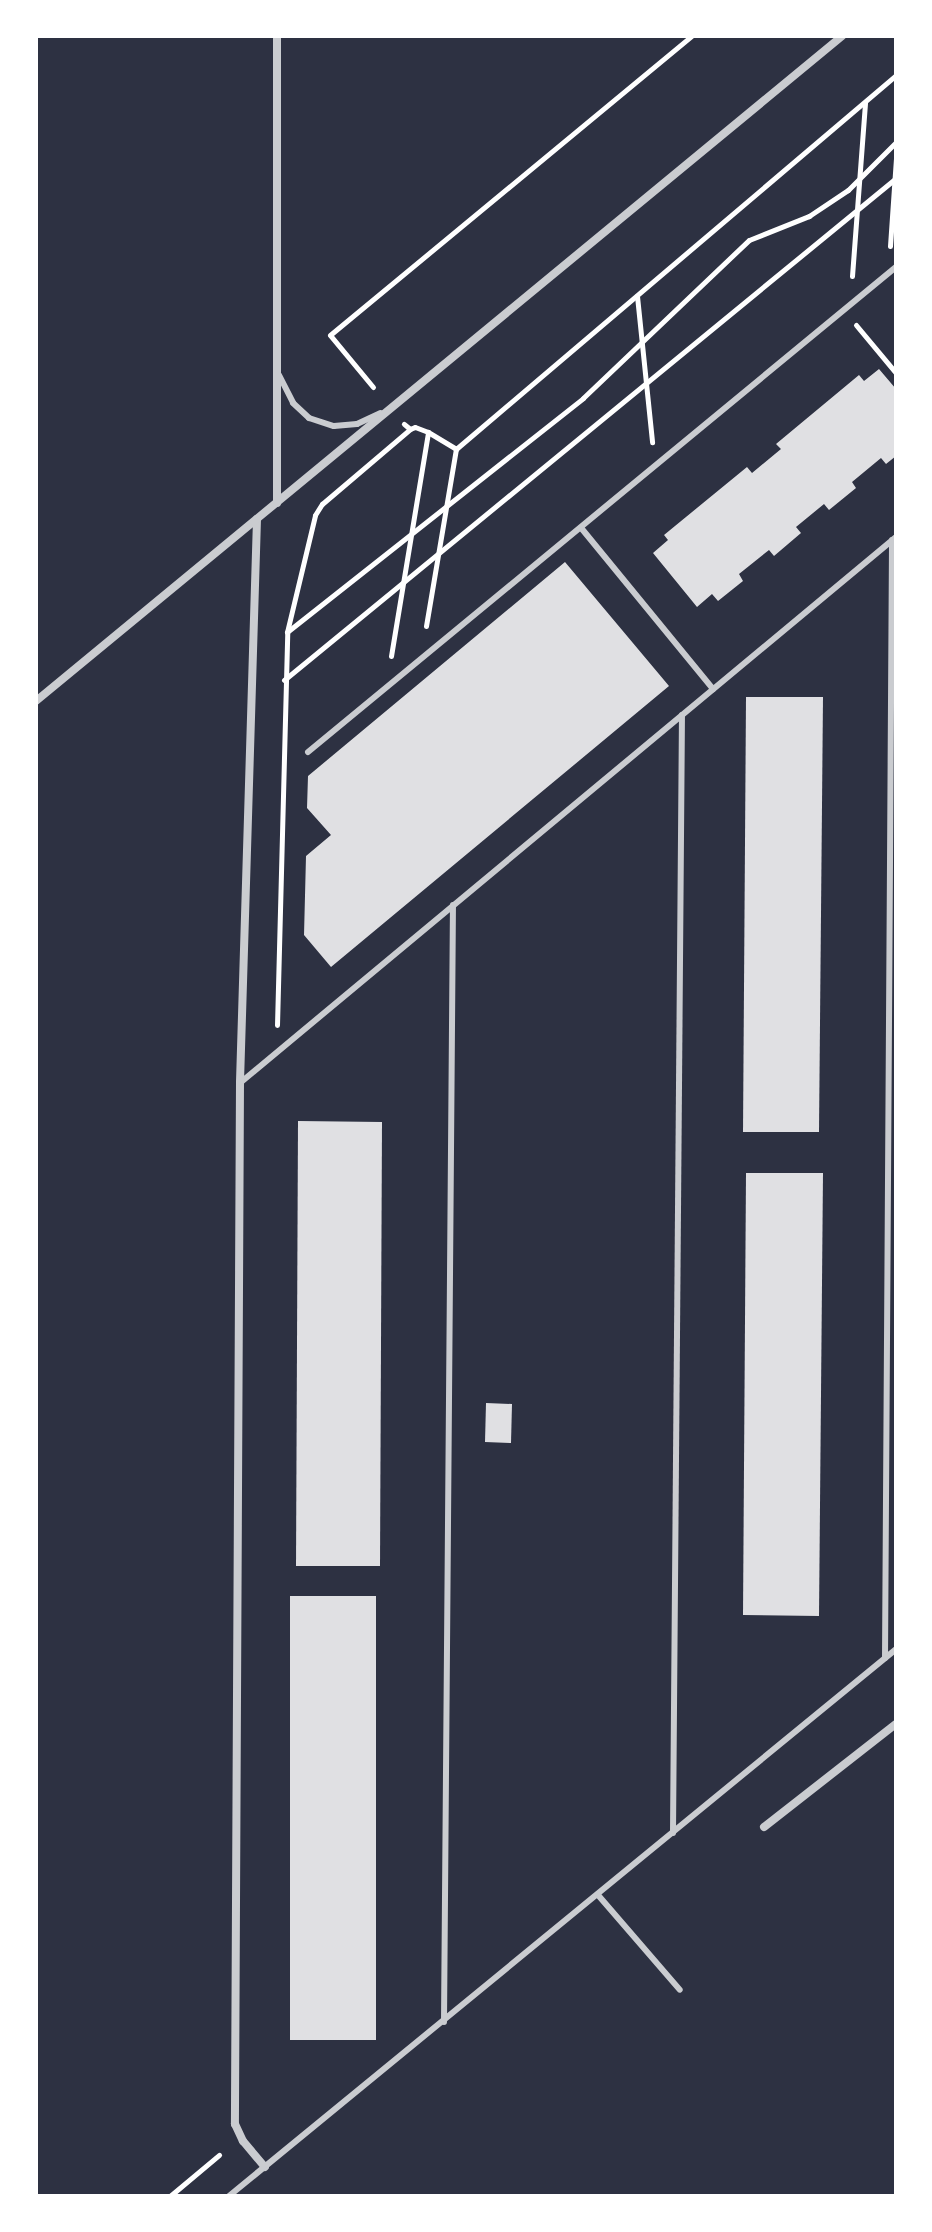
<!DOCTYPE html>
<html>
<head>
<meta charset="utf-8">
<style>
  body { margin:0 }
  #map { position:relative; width:932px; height:2232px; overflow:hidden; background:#2d3142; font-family:Ubuntu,sans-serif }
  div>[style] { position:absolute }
  .building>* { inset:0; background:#e0e0e3 }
  .path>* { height:5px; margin:-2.5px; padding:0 2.5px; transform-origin:2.5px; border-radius:2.5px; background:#fff }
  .service>* { height:6px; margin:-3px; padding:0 3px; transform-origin:3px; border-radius:3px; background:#caccd0 }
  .minor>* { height:8px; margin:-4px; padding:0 4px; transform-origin:4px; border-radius:4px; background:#caccd0 }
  span { translate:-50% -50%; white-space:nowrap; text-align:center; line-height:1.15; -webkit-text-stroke:7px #fff; paint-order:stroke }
  .frame { position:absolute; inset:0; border:38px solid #fff; pointer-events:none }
</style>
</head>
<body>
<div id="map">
  <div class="building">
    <i style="clip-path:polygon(879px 369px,896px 389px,896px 456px,886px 464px,881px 458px,852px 482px,856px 488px,829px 510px,824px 504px,796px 527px,801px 533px,774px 556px,769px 550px,739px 574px,743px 581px,718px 601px,712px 594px,697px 607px,653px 553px,668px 540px,664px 535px,747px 467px,752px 473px,781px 449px,776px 444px,859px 375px,864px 381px)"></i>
    <i style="clip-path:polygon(565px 562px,669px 686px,331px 967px,304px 935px,306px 856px,331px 835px,307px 808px,308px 776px)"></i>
    <i style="clip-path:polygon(746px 697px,823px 697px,819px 1132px,743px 1132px)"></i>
    <i style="clip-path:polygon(298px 1121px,382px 1122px,380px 1566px,296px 1566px)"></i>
    <i style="clip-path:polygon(746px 1173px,823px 1173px,819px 1616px,743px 1615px)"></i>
    <i style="clip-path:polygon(486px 1403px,512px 1404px,511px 1443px,485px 1442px)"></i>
    <i style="clip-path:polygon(290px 1596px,376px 1596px,376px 2040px,290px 2040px)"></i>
  </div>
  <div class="path">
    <i style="left:890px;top:246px;width:87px;rotate:-86.1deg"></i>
    <i style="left:852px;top:276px;width:174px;rotate:-85.7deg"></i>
    <i style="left:637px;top:296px;width:147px;rotate:84.1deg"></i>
    <i style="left:856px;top:325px;width:62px;rotate:50.2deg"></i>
    <i style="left:373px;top:387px;width:67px;rotate:-129.6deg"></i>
    <i style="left:330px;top:335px;width:470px;rotate:-39.6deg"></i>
    <i style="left:410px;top:429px;width:5px;rotate:-22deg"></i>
    <i style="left:415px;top:427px;width:14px;rotate:21deg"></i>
    <i style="left:428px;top:432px;width:33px;rotate:31deg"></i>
    <i style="left:456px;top:449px;width:577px;rotate:-40.36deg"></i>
    <i style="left:426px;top:626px;width:180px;rotate:-80.4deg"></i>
    <i style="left:287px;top:632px;width:377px;rotate:-38.3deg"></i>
    <i style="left:583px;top:398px;width:229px;rotate:-43.6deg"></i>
    <i style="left:749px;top:240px;width:65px;rotate:-21.8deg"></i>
    <i style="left:809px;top:216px;width:47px;rotate:-33.7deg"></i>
    <i style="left:848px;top:190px;width:68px;rotate:-45deg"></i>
    <i style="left:391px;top:656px;width:227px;rotate:-80.6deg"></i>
    <i style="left:284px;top:680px;width:792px;rotate:-39.36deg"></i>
    <i style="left:277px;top:1025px;width:393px;rotate:-88.5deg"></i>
    <i style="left:287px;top:632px;width:120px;rotate:-76.5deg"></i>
    <i style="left:315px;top:515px;width:13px;rotate:-58deg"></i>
    <i style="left:322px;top:504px;width:116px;rotate:-40.4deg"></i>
    <i style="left:410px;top:429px;width:8px;rotate:-140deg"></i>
    <i style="left:170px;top:2196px;width:64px;rotate:-39.9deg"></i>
  </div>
  <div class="service">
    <i style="left:279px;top:375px;width:31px;rotate:63deg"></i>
    <i style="left:293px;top:403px;width:22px;rotate:43deg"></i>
    <i style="left:309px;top:418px;width:26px;rotate:18deg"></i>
    <i style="left:334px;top:426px;width:23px;rotate:-5deg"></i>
    <i style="left:357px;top:424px;width:26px;rotate:-25deg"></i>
    <i style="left:582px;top:529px;width:207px;rotate:50.7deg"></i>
    <i style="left:308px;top:752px;width:762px;rotate:-39.52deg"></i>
    <i style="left:240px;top:1083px;width:853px;rotate:-39.77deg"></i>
    <i style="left:885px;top:1658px;width:1118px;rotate:-89.64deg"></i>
    <i style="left:673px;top:1833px;width:1118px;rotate:-89.54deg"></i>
    <i style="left:598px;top:1895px;width:125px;rotate:49.2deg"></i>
    <i style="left:444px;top:2022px;width:1117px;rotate:-89.54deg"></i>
    <i style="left:229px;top:2196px;width:863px;rotate:-39.35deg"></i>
  </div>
  <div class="minor">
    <i style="left:277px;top:36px;width:467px;rotate:90deg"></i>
    <i style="left:257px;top:519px;width:564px;rotate:91.73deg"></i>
    <i style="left:240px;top:1083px;width:1041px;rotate:90.28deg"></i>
    <i style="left:235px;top:2124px;width:19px;rotate:65deg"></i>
    <i style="left:243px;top:2141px;width:34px;rotate:50deg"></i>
    <i style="left:36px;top:701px;width:1045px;rotate:-39.52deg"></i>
    <i style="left:764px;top:1827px;width:167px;rotate:-38deg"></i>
  </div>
  <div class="frame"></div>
</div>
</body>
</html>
